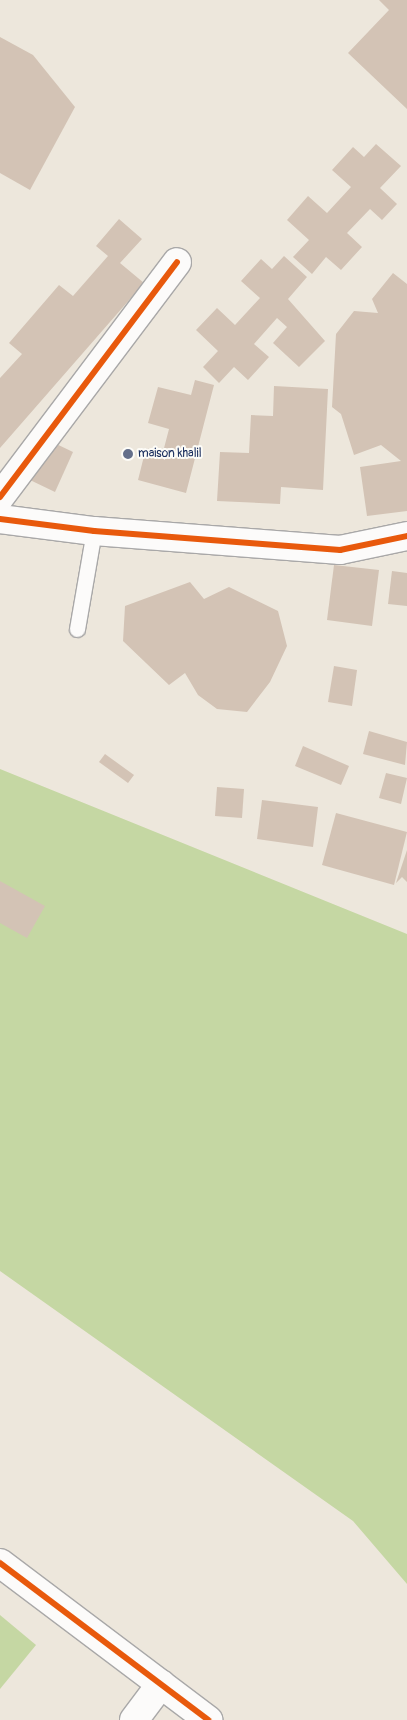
<!DOCTYPE html>
<html>
<head>
<meta charset="utf-8">
<style>
  body { margin:0 }
  #map { position:relative; width:407px; height:1720px; overflow:hidden; background:#ede7dc; font-family:Pangolin,sans-serif }
  div>[style] { position:absolute }
  .green>* { inset:0; background:#c5d7a3 }
  .building>* { inset:0; background:#d3c3b5 }
  .roads { filter:drop-shadow(1px 0 #a9a8a8) drop-shadow(-1px 0 #a9a8a8) drop-shadow(0 1px #a9a8a8) drop-shadow(0 -1px #a9a8a8) }
  .lane>* { height:15px; margin:-7.5px; padding:0 7.5px; transform-origin:7.5px; border-radius:7.5px; background:#fcfbfa }
  .street>* { height:28px; margin:-14px; padding:0 14px; transform-origin:14px; border-radius:14px; background:#fcfbfa }
  .cycleway>* { height:6px; margin:-3px; padding:0 3px; transform-origin:3px; border-radius:3px; background:#e8590c }
  .dots>* { width:14px; height:14px; translate:-50% -50%; box-sizing:border-box; border:2px solid #fdfcf7; border-radius:50% }
  span { translate:-50% -50%; white-space:nowrap; text-align:center; line-height:1.15; -webkit-text-stroke:4px #fdfcf7; paint-order:stroke }
  .poi-label { font-size:12px; color:#1b2f5e }
  .left { translate:0 -50%; text-align:left }
</style>
</head>
<body>
<div id="map">
  <div class="green">
    <i style="clip-path:polygon(0 769px,407px 934px,407px 1584px,353px 1521px,0 1271px)"></i>
    <i style="clip-path:polygon(0 1615px,36px 1645px,0 1689px)"></i>
  </div>
  <div class="building">
    <i style="clip-path:polygon(379px 0,407px 0,407px 109px,348px 53px,389px 10px)"></i>
    <i style="clip-path:polygon(0 37px,33px 55px,75px 107px,30px 190px,0 173px)"></i>
    <i style="clip-path:polygon(376px 144px,401px 166px,380px 188px,397px 204px,382px 220px,370px 209px,347px 233px,362px 247px,341px 270px,326px 257px,312px 274px,293px 257px,309px 240px,287px 220px,308px 196px,327px 213px,351px 187px,332px 170px,353px 147px,364px 157px)"></i>
    <i style="clip-path:polygon(119px 219px,142px 239px,120px 263px,144px 283px,0 448px,0 378px,22px 354px,9px 343px,59px 285px,73px 296px,108px 256px,96px 246px)"></i>
    <i style="clip-path:polygon(284px 256px,307px 277px,288px 299px,325px 341px,299px 367px,273px 343px,287px 327px,277px 318px,254px 344px,269px 357px,248px 380px,234px 367px,219px 383px,203px 367px,218px 351px,196px 330px,217px 308px,235px 325px,260px 298px,241px 281px,261px 259px,272px 269px)"></i>
    <i style="clip-path:polygon(393px 273px,407px 284px,407px 511px,367px 516px,360px 467px,401px 461px,381px 445px,354px 455px,341px 414px,332px 407px,336px 334px,354px 311px,378px 313px,372px 299px)"></i>
    <i style="clip-path:polygon(195px 380px,214px 385px,186px 493px,138px 480px,146px 448px,163px 452px,169px 429px,148px 423px,158px 387px,191px 395px)"></i>
    <i style="clip-path:polygon(274px 386px,328px 389px,323px 490px,281px 487px,280px 504px,217px 501px,220px 452px,249px 453px,251px 415px,273px 416px)"></i>
    <i style="clip-path:polygon(48px 440px,73px 452px,55px 492px,30px 480px)"></i>
    <i style="clip-path:polygon(334px 565px,379px 570px,372px 626px,327px 620px)"></i>
    <i style="clip-path:polygon(392px 571px,407px 573px,407px 606px,388px 604px)"></i>
    <i style="clip-path:polygon(190px 582px,204px 599px,229px 587px,278px 611px,287px 646px,270px 682px,247px 712px,217px 709px,198px 695px,185px 673px,169px 685px,123px 641px,125px 606px)"></i>
    <i style="clip-path:polygon(334px 666px,357px 670px,352px 706px,328px 702px)"></i>
    <i style="clip-path:polygon(369px 731px,407px 742px,405px 765px,363px 754px)"></i>
    <i style="clip-path:polygon(303px 746px,349px 766px,341px 785px,295px 766px)"></i>
    <i style="clip-path:polygon(105px 754px,134px 775px,128px 783px,99px 762px)"></i>
    <i style="clip-path:polygon(386px 773px,407px 778px,401px 804px,379px 798px)"></i>
    <i style="clip-path:polygon(217px 787px,244px 789px,242px 818px,215px 816px)"></i>
    <i style="clip-path:polygon(262px 800px,318px 807px,313px 847px,257px 839px)"></i>
    <i style="clip-path:polygon(336px 813px,407px 832px,394px 885px,322px 865px)"></i>
    <i style="clip-path:polygon(407px 850px,407px 882px,402px 877px,396px 883px)"></i>
    <i style="clip-path:polygon(0 881px,45px 906px,27px 938px,0 923px)"></i>
  </div>
  <div class="roads">
    <div class="lane">
      <i style="left:77px;top:629px;width:99px;rotate:-80.2deg"></i>
    </div>
    <div class="street">
      <i style="left:0;top:497px;width:294px;rotate:-53deg"></i>
      <i style="left:0;top:519px;width:95px;rotate:7.3deg"></i>
      <i style="left:94px;top:531px;width:247px;rotate:4.4deg"></i>
      <i style="left:340px;top:550px;width:68px;rotate:-11.8deg"></i>
      <i style="left:0;top:1563px;width:261px;rotate:37deg"></i>
      <i style="left:134px;top:1720px;width:45px;rotate:-53.1deg"></i>
    </div>
  </div>
  <div class="cycleway">
    <i style="left:0;top:497px;width:294px;rotate:-53deg"></i>
    <i style="left:0;top:519px;width:95px;rotate:7.3deg"></i>
    <i style="left:94px;top:531px;width:247px;rotate:4.4deg"></i>
    <i style="left:340px;top:550px;width:68px;rotate:-11.8deg"></i>
    <i style="left:0;top:1563px;width:261px;rotate:37deg"></i>
  </div>
  <div class="dots">
    <i style="left:128px;top:454px;background:#646f8a"></i>
  </div>
  <div class="poi-label">
    <span class="left" style="left:138px;top:454px">maison khalil</span>
  </div>
</div>
</body>
</html>
